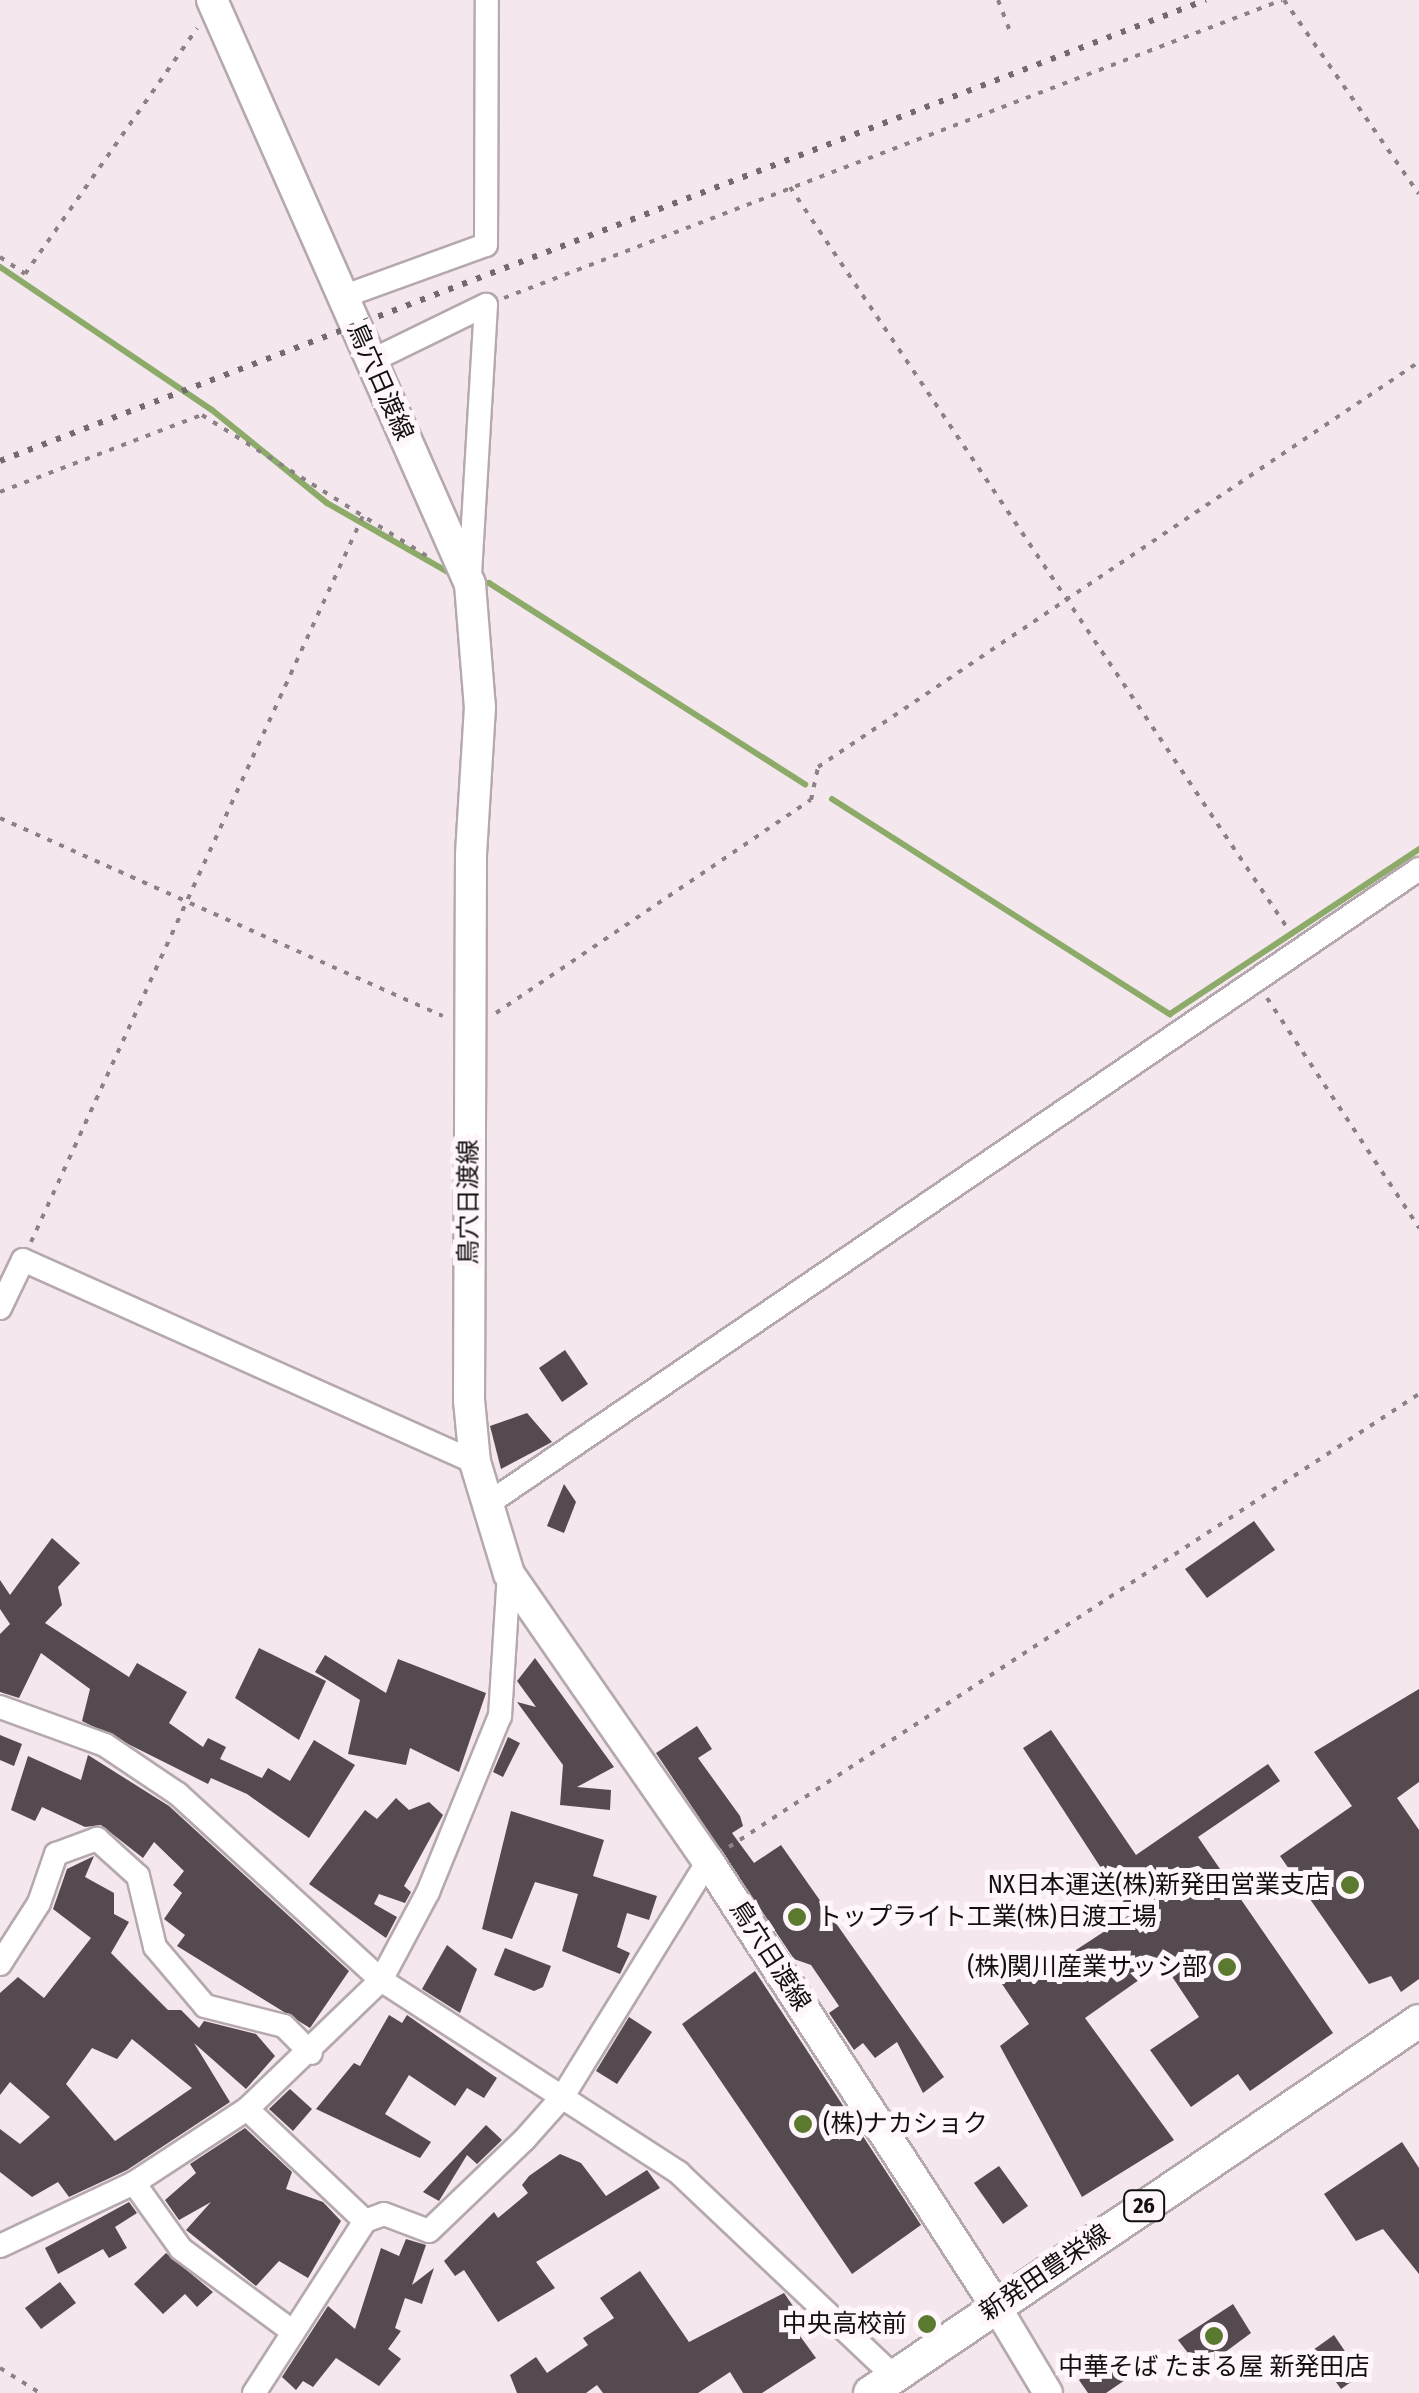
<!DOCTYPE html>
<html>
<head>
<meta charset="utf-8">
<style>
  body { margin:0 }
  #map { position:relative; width:1419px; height:2393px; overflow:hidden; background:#f4e7ed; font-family:"Fira Sans Condensed","Noto Sans JP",sans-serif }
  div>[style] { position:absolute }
  .stream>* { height:6px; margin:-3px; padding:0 3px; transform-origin:3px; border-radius:3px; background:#8caa68 }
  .building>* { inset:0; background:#554a4f }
  .path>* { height:4px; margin-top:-2px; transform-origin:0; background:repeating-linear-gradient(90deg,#8b8286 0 5px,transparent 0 13px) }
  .roads { filter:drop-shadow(2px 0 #b5a9af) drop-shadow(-2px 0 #b5a9af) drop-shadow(0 2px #b5a9af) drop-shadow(0 -2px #b5a9af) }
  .minor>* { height:22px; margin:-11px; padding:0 11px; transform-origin:11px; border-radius:11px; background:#fff }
  .tertiary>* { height:28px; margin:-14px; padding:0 14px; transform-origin:14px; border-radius:14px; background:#fff }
  .secondary>* { height:30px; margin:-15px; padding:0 15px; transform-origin:15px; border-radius:15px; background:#fff }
  .primary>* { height:32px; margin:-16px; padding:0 16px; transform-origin:16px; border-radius:16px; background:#fff }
  .rail>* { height:6px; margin-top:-3px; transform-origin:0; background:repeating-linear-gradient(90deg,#726a6e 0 5px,transparent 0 15px) }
  .dots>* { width:28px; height:28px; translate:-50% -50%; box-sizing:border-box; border:5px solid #fef6fa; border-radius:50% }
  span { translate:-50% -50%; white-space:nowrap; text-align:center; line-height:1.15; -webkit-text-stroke:10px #fef6fa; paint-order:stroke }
  .shield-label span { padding:2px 8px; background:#fef6fa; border:2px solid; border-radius:8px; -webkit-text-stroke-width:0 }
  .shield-label { font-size:22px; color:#130f11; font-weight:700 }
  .street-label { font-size:25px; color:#130f11 }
  .poi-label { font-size:25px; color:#130f11 }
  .right { translate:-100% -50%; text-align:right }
  .left { translate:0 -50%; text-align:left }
</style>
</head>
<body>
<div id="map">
  <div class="stream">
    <i style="left:0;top:267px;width:256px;rotate:34deg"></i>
    <i style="left:212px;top:410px;width:148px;rotate:39deg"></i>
    <i style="left:327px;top:503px;width:145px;rotate:29.7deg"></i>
    <i style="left:478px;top:583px;width:11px"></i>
    <i style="left:489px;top:583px;width:375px;rotate:32.5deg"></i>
    <i style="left:832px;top:799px;width:401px;rotate:32.5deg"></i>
    <i style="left:1170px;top:1014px;width:299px;rotate:-33.5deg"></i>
  </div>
  <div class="building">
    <i style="clip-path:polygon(565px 1350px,588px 1384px,562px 1402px,539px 1368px)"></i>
    <i style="clip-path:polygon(527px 1413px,552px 1442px,501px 1469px,490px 1426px)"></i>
    <i style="clip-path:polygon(564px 1484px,576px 1502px,564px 1533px,547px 1526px)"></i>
    <i style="clip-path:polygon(1254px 1521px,1275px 1550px,1207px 1598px,1185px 1569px)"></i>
    <i style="clip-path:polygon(52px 1538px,80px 1563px,58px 1587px,62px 1605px,45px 1623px,129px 1677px,137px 1663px,187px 1692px,169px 1723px,203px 1747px,208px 1738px,226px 1747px,220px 1759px,262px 1778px,268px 1768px,290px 1781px,314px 1740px,355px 1765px,309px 1838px,247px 1794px,211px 1778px,208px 1784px,82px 1721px,90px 1689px,41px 1653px,19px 1698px,0 1692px,0 1634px,10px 1624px,0 1609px,0 1580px,10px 1595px)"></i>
    <i style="clip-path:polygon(259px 1648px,326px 1681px,299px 1740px,235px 1698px)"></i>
    <i style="clip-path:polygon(325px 1655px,386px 1693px,398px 1659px,486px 1693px,459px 1772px,410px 1748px,406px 1765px,348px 1754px,360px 1700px,315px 1672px)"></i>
    <i style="clip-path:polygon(535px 1658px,614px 1767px,577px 1787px,611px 1790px,610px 1810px,560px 1805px,563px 1765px,517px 1702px,536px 1707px,517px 1681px)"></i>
    <i style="clip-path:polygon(1419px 1689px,1419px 1782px,1397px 1798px,1419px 1830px,1419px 1979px,1401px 1992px,1391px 1976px,1369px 1984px,1280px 1856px,1352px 1806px,1314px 1752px)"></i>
    <i style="clip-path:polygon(697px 1726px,712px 1749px,698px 1758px,740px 1816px,743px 1826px,732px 1833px,754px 1863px,781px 1845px,944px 2077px,923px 2093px,897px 2042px,875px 2058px,863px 2043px,854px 2050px,829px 2013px,839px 2006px,811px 1965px,794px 1959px,656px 1753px)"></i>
    <i style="clip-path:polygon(1051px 1730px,1136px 1855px,1268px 1764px,1280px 1781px,1198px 1837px,1333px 2033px,1250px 2091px,1238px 2074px,1191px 2107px,1150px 2050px,1199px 2017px,1163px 1963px,1085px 2018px,1174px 2140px,1082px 2197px,1000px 2046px,1029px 2024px,998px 1978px,1039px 1951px,1050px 1967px,1131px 1914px,1023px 1748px)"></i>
    <i style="clip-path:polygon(0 1735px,22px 1744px,14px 1766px,0 1760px)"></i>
    <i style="clip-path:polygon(508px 1737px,520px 1743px,503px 1777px,493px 1772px)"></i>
    <i style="clip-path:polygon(88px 1755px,169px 1806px,349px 1971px,310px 2028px,177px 1946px,185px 1935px,164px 1919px,182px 1893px,173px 1885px,184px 1871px,154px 1842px,143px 1858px,101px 1825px,85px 1827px,42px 1807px,35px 1821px,11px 1810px,28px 1756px,81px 1780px)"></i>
    <i style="clip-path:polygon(396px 1798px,409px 1810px,429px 1802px,443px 1815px,404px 1886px,411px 1892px,405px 1903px,379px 1894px,374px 1904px,397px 1917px,386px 1938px,309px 1884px,365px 1810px,377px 1819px)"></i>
    <i style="clip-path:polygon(511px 1811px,604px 1840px,593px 1876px,657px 1896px,649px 1920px,627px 1913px,617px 1947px,630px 1953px,620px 1974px,562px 1951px,578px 1894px,535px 1882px,512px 1939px,482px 1929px)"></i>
    <i style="clip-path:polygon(evenodd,94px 1856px,85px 1877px,114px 1893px,114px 1914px,129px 1922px,111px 1953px,168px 2010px,181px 2010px,199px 2028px,204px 2021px,256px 2034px,275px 2056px,246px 2089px,194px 2043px,230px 2102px,127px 2170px,69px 2197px,58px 2182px,32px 2197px,0 2172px,0 2129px,20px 2144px,50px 2117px,10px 2082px,0 2095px,0 1993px,18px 1977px,44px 1998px,91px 1938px,53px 1909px,67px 1869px,94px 1856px,132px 2039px,192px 2088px,115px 2141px,66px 2084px,92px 2048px,117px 2059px,132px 2039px)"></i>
    <i style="clip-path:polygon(447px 1945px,477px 1969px,460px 2013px,422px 1989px)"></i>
    <i style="clip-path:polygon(505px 1948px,551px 1966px,543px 1987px,534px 1991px,494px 1975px)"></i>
    <i style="clip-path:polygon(755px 1971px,921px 2225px,852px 2274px,682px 2024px)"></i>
    <i style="clip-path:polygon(389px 2015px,402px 2023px,407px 2015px,497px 2078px,484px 2098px,467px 2088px,455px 2106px,409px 2075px,385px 2114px,431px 2142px,420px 2158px,316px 2109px,354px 2063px,360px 2066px)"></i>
    <i style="clip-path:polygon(629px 2017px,652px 2032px,617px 2084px,596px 2071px)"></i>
    <i style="clip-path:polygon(290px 2089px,312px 2109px,293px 2131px,269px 2109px)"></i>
    <i style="clip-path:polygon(486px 2125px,502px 2140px,477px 2164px,467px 2155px,439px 2201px,423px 2192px)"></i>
    <i style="clip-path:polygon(245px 2128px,292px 2172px,286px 2189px,323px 2202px,341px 2221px,308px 2278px,279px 2261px,256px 2286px,186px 2230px,211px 2202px,179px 2220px,165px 2200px,196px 2173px,190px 2164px)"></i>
    <i style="clip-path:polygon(1402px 2142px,1419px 2168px,1419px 2274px,1383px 2229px,1356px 2241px,1324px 2194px)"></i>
    <i style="clip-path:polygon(560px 2154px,581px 2163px,606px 2196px,647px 2170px,660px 2188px,536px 2262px,555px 2288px,498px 2322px,464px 2270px,455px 2276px,444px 2261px,494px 2212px,498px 2218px,528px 2193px,522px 2185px,529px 2176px)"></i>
    <i style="clip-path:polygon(999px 2166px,1028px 2206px,1003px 2224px,974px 2183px)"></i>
    <i style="clip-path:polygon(129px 2202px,137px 2213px,115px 2227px,127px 2248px,109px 2258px,103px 2249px,58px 2274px,45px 2248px)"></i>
    <i style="clip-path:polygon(406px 2239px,426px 2245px,412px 2285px,434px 2268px,422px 2304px,405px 2298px,395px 2328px,401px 2331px,388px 2349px,401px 2359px,379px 2386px,336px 2358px,313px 2387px,303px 2381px,296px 2390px,282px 2377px,328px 2306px,355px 2329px,381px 2248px,399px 2256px)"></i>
    <i style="clip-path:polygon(166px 2253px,213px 2292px,197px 2307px,185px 2294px,163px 2314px,134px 2284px)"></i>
    <i style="clip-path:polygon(640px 2271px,689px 2342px,784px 2293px,802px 2319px,792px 2325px,816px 2358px,762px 2393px,743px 2393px,730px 2372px,698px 2393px,603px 2393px,597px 2385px,586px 2393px,517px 2393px,510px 2375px,536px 2357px,547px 2373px,588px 2345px,583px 2338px,614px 2318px,600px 2298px)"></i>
    <i style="clip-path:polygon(60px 2282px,76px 2303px,41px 2329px,25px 2308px)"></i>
    <i style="clip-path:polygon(1233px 2304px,1251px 2333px,1201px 2370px,1178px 2340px)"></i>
    <i style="clip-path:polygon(1334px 2335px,1361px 2375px,1341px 2389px,1313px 2350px)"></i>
    <i style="clip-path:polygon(1111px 2356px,1128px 2378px,1106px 2393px,1088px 2393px,1079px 2380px)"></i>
  </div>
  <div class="path">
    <i style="left:998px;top:0;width:34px;rotate:69deg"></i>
    <i style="left:1284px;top:0;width:236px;rotate:55.2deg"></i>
    <i style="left:790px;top:187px;width:897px;rotate:56.13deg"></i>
    <i style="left:0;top:257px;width:30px;rotate:34deg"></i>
    <i style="left:25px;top:274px;width:300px;rotate:-55deg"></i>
    <i style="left:504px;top:298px;width:833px;rotate:-20.96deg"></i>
    <i style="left:0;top:492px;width:216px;rotate:-20.9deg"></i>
    <i style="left:202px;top:415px;width:269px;rotate:32.1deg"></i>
    <i style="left:0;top:818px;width:485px;rotate:24.1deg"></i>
    <i style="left:1267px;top:998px;width:276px;rotate:56.5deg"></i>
    <i style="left:496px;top:1013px;width:380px;rotate:-34.1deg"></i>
    <i style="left:811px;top:800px;width:34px;rotate:-78deg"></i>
    <i style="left:818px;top:767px;width:725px;rotate:-33.98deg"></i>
    <i style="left:31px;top:1242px;width:798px;rotate:-65.43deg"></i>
    <i style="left:729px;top:1847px;width:825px;rotate:-33.29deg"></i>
    <i style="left:0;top:2368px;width:47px;rotate:32deg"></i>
  </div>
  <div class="roads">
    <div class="minor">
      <i style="left:342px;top:297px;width:153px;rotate:-19.9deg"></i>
      <i style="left:486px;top:245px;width:245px;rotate:-89.8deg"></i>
      <i style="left:371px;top:361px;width:128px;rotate:-26deg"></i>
      <i style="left:486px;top:305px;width:273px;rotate:93.4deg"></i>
      <i style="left:0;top:1308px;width:53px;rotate:-64.4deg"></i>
      <i style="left:23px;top:1260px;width:495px;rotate:24.1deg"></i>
      <i style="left:486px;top:1505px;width:1129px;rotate:-34.28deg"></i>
      <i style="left:0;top:1707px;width:112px;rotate:19.9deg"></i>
      <i style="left:105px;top:1745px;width:88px;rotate:33.9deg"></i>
      <i style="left:178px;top:1794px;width:275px;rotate:42.5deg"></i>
      <i style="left:381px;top:1980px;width:355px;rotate:32.9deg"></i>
      <i style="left:679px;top:2173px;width:296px;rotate:43.4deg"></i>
      <i style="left:0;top:1964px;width:72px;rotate:-57.4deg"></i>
      <i style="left:39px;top:1903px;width:52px;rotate:-70.9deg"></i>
      <i style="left:56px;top:1854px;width:44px;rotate:-20.1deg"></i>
      <i style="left:97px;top:1839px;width:55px;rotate:42.1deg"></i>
      <i style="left:138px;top:1876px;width:73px;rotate:76.5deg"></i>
      <i style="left:155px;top:1947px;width:77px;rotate:49.7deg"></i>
      <i style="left:205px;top:2006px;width:81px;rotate:14.2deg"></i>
      <i style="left:284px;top:2026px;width:38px;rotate:45deg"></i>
      <i style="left:247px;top:2109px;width:163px;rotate:43.5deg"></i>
      <i style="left:365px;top:2221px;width:205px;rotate:122.8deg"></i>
      <i style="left:134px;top:2183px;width:81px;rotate:54.5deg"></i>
      <i style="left:181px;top:2249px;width:138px;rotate:36.5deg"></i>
      <i style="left:365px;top:2221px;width:20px;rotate:-20deg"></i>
      <i style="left:384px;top:2214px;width:48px;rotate:20.7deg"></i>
      <i style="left:429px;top:2231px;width:132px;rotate:-43.8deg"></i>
      <i style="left:524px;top:2140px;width:59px;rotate:-48.4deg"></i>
      <i style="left:563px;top:2096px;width:276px;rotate:-58.3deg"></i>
      <i style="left:0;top:2246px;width:148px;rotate:-25.2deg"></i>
      <i style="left:134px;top:2183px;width:135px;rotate:-33.2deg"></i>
      <i style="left:247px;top:2109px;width:186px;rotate:-43.9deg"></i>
      <i style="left:381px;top:1980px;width:100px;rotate:-61.9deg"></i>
      <i style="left:428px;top:1892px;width:190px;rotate:-67.8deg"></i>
      <i style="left:500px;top:1716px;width:142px;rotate:-86.4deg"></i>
    </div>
    <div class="tertiary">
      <i style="left:996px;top:2306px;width:101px;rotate:59.1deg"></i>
    </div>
    <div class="secondary">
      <i style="left:212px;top:0;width:638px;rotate:66.17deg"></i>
      <i style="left:470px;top:584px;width:123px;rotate:85.4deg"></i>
      <i style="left:480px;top:707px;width:149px;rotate:93.5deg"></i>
      <i style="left:471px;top:856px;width:544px;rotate:90.21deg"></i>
      <i style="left:469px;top:1400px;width:62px;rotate:84.5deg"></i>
      <i style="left:475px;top:1462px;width:117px;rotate:73.1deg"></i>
      <i style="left:509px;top:1574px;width:349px;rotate:55.3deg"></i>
      <i style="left:708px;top:1861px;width:530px;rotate:57.09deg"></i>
    </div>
    <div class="primary">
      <i style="left:870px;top:2393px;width:663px;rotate:-34.12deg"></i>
    </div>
  </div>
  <div class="rail">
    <i style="left:0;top:461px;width:1291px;rotate:-20.92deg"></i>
  </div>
  <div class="dots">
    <i style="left:1350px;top:1885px;background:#5b7a30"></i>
    <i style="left:797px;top:1917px;background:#5b7a30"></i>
    <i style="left:1227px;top:1967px;background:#5b7a30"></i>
    <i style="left:803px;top:2124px;background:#5b7a30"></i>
    <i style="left:927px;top:2324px;background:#5b7a30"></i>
    <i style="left:1214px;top:2336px;background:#5b7a30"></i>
  </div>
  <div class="shield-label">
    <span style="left:1144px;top:2206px">26</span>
  </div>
  <div class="street-label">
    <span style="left:380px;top:382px;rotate:66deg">鳥穴日渡線</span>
    <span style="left:469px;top:1202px;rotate:-90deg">鳥穴日渡線</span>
    <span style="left:770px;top:1956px;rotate:57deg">鳥穴日渡線</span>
    <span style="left:1045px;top:2273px;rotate:-34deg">新発田豊栄線</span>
  </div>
  <div class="poi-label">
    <span class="right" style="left:1330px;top:1885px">NX日本運送(株)新発田営業支店</span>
    <span class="left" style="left:817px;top:1917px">トップライト工業(株)日渡工場</span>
    <span class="right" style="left:1207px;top:1967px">(株)関川産業サッシ部</span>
    <span class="left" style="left:823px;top:2124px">(株)ナカショク</span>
    <span class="right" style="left:907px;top:2324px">中央高校前</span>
    <span style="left:1214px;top:2367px">中華そば たまる屋 新発田店</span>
  </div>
</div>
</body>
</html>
